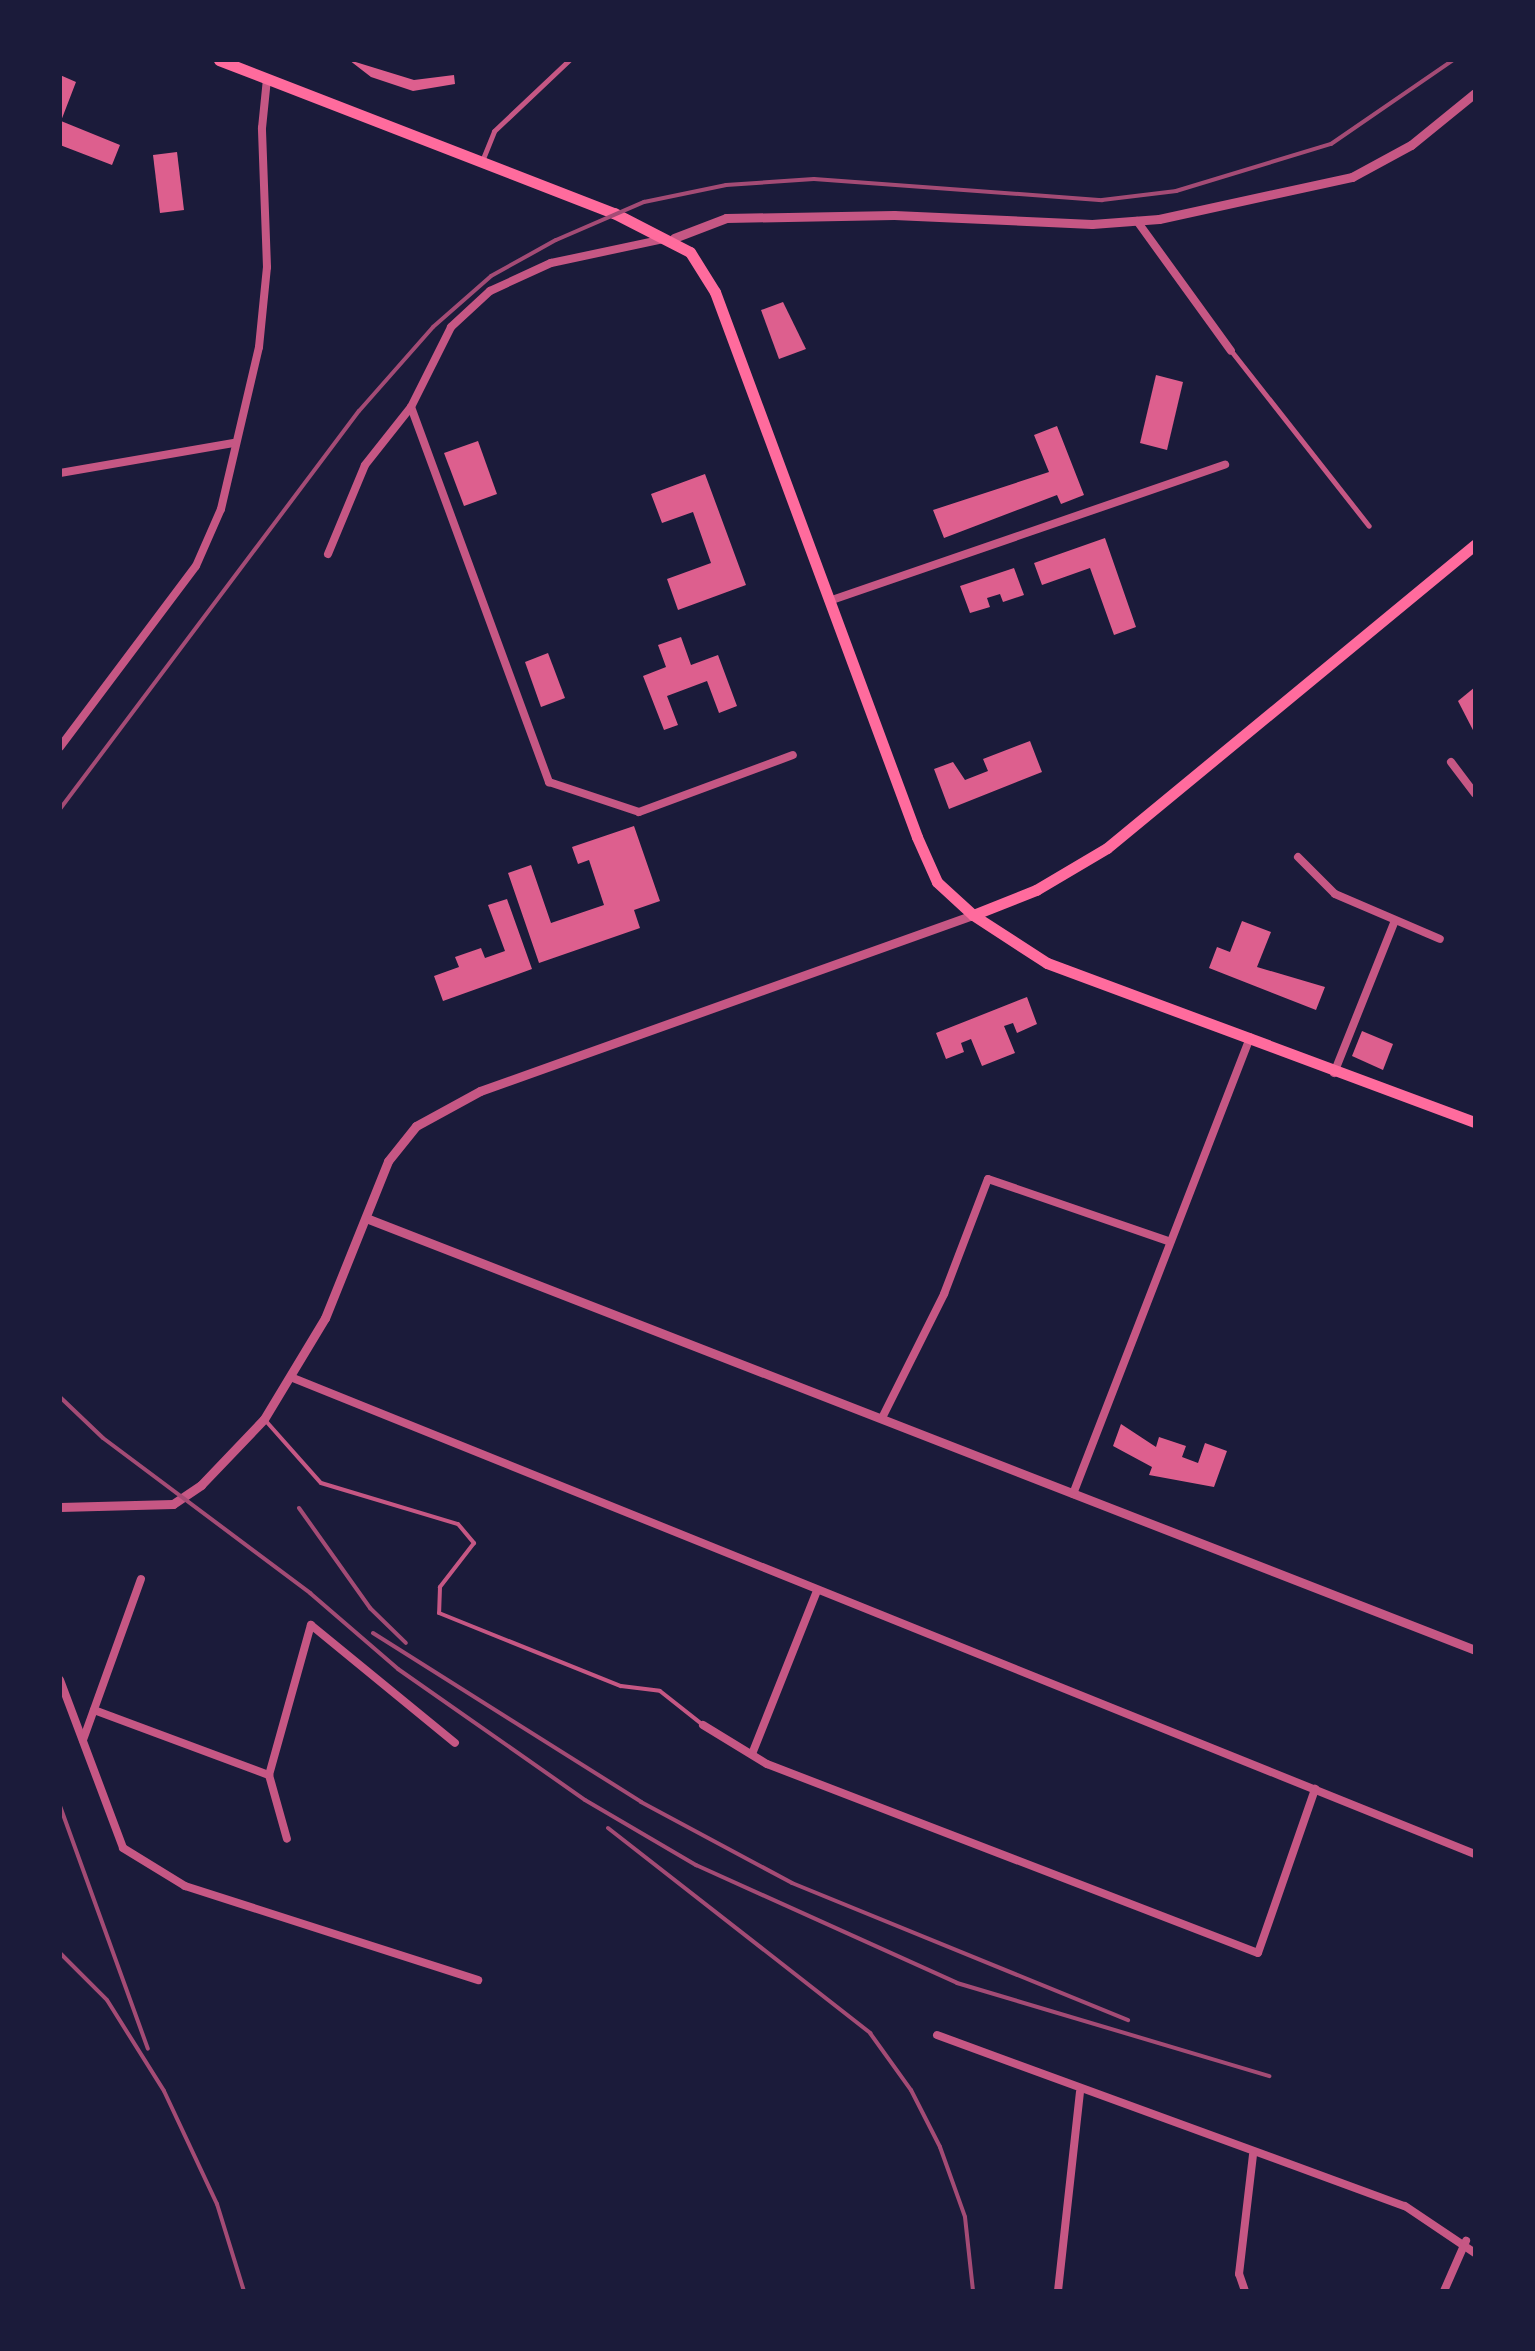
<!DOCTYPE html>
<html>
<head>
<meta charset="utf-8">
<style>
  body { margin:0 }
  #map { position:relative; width:1535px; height:2351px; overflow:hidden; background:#1b1b3a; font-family:Roboto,sans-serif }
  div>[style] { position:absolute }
  .building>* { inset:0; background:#dd5f8e }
  .service>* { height:4px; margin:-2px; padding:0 2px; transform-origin:2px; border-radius:2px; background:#c65784 }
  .pedestrian>* { height:5px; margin:-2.5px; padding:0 2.5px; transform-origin:2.5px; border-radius:2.5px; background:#c65784 }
  .minor>* { height:8px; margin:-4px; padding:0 4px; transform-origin:4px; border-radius:4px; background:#c65784 }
  .tertiary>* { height:9px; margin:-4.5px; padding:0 4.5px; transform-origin:4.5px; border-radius:4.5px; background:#c65784 }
  .primary>* { height:11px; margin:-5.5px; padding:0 5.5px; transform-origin:5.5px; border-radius:5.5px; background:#ff6b9d }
  .rail>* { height:4px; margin:-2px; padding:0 2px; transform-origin:2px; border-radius:2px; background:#a44b75 }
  span { translate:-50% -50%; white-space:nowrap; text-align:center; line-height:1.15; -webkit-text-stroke:8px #1b1b3a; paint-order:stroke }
  .frame { position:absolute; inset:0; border:62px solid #1b1b3a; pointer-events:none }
</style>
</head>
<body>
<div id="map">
  <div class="building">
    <i style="clip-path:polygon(349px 60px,414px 80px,454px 75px,455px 84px,413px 91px,371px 77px)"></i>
    <i style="clip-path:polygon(60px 75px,76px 82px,61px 121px,120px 145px,112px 165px,60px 145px)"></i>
    <i style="clip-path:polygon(177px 152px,184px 210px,160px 213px,153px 155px)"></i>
    <i style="clip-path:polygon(783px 302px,806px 349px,779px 359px,761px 310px)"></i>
    <i style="clip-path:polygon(1156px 375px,1183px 382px,1167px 450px,1140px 443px)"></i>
    <i style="clip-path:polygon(1057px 426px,1084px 495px,1061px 504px,1057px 495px,944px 538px,933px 510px,1049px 472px,1034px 435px)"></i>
    <i style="clip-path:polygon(478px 441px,497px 494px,464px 506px,444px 453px)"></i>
    <i style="clip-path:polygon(705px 474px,746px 585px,678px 610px,667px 579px,711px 563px,693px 512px,662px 523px,651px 494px)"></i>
    <i style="clip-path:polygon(1105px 538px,1136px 627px,1114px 635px,1090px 568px,1042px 585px,1034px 563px)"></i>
    <i style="clip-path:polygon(1014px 568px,1024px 595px,1003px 602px,1000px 594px,987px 598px,990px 607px,970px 613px,960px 586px)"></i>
    <i style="clip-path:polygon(681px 637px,691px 665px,718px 655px,737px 706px,719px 713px,707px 681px,667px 696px,678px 725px,664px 730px,643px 676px,666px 667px,658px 645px)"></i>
    <i style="clip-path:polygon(548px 653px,565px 698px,541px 707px,525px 662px)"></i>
    <i style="clip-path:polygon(1475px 687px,1475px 734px,1458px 701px)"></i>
    <i style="clip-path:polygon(1030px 741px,1042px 772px,949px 809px,934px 769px,953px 762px,965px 780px,988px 771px,983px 759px)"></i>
    <i style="clip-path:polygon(634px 826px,660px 901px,634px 910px,640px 928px,539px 963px,508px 873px,531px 865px,551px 923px,604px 905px,589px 860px,578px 864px,572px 847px)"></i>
    <i style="clip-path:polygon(507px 899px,532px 969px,443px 1001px,434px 976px,459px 967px,455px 957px,481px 948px,485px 958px,505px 951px,488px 905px)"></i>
    <i style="clip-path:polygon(1242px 921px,1271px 932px,1257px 967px,1325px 987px,1316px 1010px,1209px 968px,1217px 947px,1230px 952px)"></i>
    <i style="clip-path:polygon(1027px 997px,1037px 1024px,1017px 1033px,1013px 1023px,1004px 1026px,1015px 1053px,982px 1066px,971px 1039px,961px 1043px,964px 1052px,946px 1059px,936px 1033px)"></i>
    <i style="clip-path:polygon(1362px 1031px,1393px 1044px,1383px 1070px,1352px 1056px)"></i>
    <i style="clip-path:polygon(1121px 1424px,1156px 1447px,1159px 1437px,1186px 1446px,1182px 1457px,1198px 1463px,1205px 1443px,1227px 1451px,1214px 1487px,1149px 1475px,1152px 1467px,1113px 1446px)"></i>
  </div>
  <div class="service">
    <i style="left:265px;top:1420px;width:84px;rotate:48.4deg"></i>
    <i style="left:321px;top:1483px;width:143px;rotate:16.7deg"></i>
    <i style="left:458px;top:1524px;width:25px;rotate:50deg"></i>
    <i style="left:474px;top:1543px;width:56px;rotate:127.7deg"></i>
    <i style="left:440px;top:1587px;width:26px;rotate:92deg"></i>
    <i style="left:439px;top:1613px;width:196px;rotate:21.9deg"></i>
    <i style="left:621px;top:1686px;width:39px;rotate:7deg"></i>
    <i style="left:660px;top:1691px;width:55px;rotate:38.3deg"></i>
  </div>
  <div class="pedestrian">
    <i style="left:482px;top:161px;width:32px;rotate:-68deg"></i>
    <i style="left:494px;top:131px;width:103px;rotate:-43.4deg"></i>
    <i style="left:1232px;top:352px;width:221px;rotate:51.8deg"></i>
  </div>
  <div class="minor">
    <i style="left:1137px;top:221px;width:160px;rotate:54.1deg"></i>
    <i style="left:411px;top:407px;width:400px;rotate:69.8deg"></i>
    <i style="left:549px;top:782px;width:95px;rotate:18.4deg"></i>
    <i style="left:639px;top:812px;width:164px;rotate:-20.3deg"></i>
    <i style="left:60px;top:473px;width:176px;rotate:-9.8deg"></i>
    <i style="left:328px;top:554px;width:96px;rotate:-67.4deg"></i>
    <i style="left:365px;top:465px;width:74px;rotate:-51.6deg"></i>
    <i style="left:411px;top:407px;width:89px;rotate:-63.4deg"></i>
    <i style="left:451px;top:327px;width:53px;rotate:-42.7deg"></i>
    <i style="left:490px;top:291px;width:67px;rotate:-24.7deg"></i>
    <i style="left:551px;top:263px;width:116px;rotate:-12deg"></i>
    <i style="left:829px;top:601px;width:419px;rotate:-19deg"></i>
    <i style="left:60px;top:747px;width:226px;rotate:-53.1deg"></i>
    <i style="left:196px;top:566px;width:62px;rotate:-66.3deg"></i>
    <i style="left:221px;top:509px;width:166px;rotate:-76.8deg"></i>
    <i style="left:259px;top:347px;width:80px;rotate:-84.3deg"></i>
    <i style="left:267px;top:267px;width:139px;rotate:-92.1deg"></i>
    <i style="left:262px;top:128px;width:49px;rotate:-84.2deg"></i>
    <i style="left:1451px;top:762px;width:40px;rotate:53deg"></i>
    <i style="left:1298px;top:857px;width:52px;rotate:45deg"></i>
    <i style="left:1335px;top:894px;width:114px;rotate:23.2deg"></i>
    <i style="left:1334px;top:1073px;width:162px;rotate:-68.2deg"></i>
    <i style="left:293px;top:1378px;width:1274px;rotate:21.94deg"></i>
    <i style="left:882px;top:1418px;width:139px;rotate:-63.4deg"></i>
    <i style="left:944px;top:1294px;width:123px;rotate:-69.1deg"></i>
    <i style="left:988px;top:1179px;width:190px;rotate:19deg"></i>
    <i style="left:1073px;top:1494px;width:490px;rotate:-68.8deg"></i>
    <i style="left:60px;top:1680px;width:179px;rotate:69.4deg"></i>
    <i style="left:123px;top:1848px;width:73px;rotate:31.5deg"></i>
    <i style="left:185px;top:1886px;width:308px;rotate:17.8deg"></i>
    <i style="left:94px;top:1710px;width:187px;rotate:20.4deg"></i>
    <i style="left:269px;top:1775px;width:66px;rotate:74.3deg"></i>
    <i style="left:703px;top:1725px;width:75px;rotate:31.4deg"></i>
    <i style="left:767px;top:1764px;width:526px;rotate:21.05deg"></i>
    <i style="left:1258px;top:1953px;width:174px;rotate:-70.8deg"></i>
    <i style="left:83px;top:1740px;width:171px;rotate:-70.2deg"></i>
    <i style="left:752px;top:1754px;width:175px;rotate:-68.3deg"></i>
    <i style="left:269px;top:1775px;width:156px;rotate:-74.4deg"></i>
    <i style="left:311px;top:1625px;width:186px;rotate:39.3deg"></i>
    <i style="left:937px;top:2035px;width:498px;rotate:20.1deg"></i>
    <i style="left:1405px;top:2206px;width:84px;rotate:33.9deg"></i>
    <i style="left:1058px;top:2291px;width:200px;rotate:-83.7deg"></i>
    <i style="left:1245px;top:2291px;width:18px;rotate:-109deg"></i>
    <i style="left:1239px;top:2274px;width:120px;rotate:-83.3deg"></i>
    <i style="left:1444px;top:2291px;width:55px;rotate:-66.3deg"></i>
  </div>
  <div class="tertiary">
    <i style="left:674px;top:238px;width:56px;rotate:-21deg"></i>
    <i style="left:726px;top:218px;width:168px;rotate:-1deg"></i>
    <i style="left:894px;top:215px;width:198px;rotate:2.6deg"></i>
    <i style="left:1092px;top:224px;width:67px;rotate:-4.3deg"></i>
    <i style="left:1159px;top:219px;width:198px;rotate:-12.3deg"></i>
    <i style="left:1352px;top:177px;width:67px;rotate:-28.5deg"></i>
    <i style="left:1411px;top:145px;width:82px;rotate:-39.1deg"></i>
    <i style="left:366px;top:1218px;width:1190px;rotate:21.28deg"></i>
    <i style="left:60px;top:1507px;width:113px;rotate:-1.5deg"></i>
    <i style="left:173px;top:1504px;width:34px;rotate:-34deg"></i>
    <i style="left:201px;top:1485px;width:91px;rotate:-46.3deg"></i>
    <i style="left:264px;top:1419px;width:118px;rotate:-58.9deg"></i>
    <i style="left:325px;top:1318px;width:169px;rotate:-68.1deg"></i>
    <i style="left:388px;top:1161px;width:45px;rotate:-51.3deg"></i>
    <i style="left:416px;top:1126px;width:73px;rotate:-28.7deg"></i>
    <i style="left:480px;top:1091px;width:523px;rotate:-19.65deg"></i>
  </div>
  <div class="primary">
    <i style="left:219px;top:60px;width:424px;rotate:21.2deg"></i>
    <i style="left:614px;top:213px;width:85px;rotate:27.2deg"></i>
    <i style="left:690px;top:252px;width:47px;rotate:58deg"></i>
    <i style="left:715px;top:292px;width:581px;rotate:69.66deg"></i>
    <i style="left:917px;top:837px;width:49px;rotate:66deg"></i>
    <i style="left:937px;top:882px;width:49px;rotate:42.5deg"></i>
    <i style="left:973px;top:915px;width:88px;rotate:33deg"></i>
    <i style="left:1047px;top:963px;width:457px;rotate:20.4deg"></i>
    <i style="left:973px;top:915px;width:68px;rotate:-21.6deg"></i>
    <i style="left:1036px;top:890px;width:82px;rotate:-30.6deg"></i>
    <i style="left:1107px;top:848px;width:477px;rotate:-39.5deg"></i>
  </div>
  <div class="rail">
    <i style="left:60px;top:809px;width:498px;rotate:-53.1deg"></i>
    <i style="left:359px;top:411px;width:112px;rotate:-48.6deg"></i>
    <i style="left:433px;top:327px;width:77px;rotate:-41.3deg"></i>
    <i style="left:491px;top:276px;width:74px;rotate:-29deg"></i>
    <i style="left:556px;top:240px;width:96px;rotate:-23.4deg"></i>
    <i style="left:644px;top:202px;width:84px;rotate:-11.7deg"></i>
    <i style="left:726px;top:185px;width:88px;rotate:-3.9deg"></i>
    <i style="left:814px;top:179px;width:289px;rotate:4.2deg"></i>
    <i style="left:1102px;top:200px;width:75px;rotate:-6.9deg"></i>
    <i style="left:1176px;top:191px;width:162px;rotate:-16.9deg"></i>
    <i style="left:1331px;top:144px;width:148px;rotate:-34.5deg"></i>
    <i style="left:60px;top:1397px;width:59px;rotate:43.6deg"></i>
    <i style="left:103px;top:1438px;width:259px;rotate:36.8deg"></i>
    <i style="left:310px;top:1593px;width:116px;rotate:40.8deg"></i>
    <i style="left:398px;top:1669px;width:228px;rotate:35deg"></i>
    <i style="left:585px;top:1800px;width:129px;rotate:30.4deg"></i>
    <i style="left:696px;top:1865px;width:286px;rotate:24.3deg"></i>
    <i style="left:957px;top:1983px;width:326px;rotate:16.6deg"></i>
    <i style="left:299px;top:1508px;width:123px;rotate:54.6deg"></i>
    <i style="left:370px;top:1608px;width:50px;rotate:44.2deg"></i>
    <i style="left:373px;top:1633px;width:317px;rotate:32.2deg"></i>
    <i style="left:641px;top:1802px;width:171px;rotate:28.2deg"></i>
    <i style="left:792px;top:1883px;width:363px;rotate:22.2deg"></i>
    <i style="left:60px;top:1806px;width:258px;rotate:70.1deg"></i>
    <i style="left:608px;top:1828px;width:333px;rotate:38deg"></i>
    <i style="left:870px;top:2033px;width:70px;rotate:54.3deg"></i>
    <i style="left:911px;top:2090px;width:64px;rotate:63deg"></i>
    <i style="left:940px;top:2147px;width:74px;rotate:70.3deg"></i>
    <i style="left:965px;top:2217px;width:74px;rotate:83.8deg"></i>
    <i style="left:60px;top:1953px;width:66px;rotate:45deg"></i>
    <i style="left:107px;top:2000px;width:107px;rotate:57.9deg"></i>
    <i style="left:164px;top:2091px;width:125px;rotate:64.9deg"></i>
    <i style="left:217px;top:2204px;width:91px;rotate:72.8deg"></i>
  </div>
  <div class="frame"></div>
</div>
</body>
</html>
